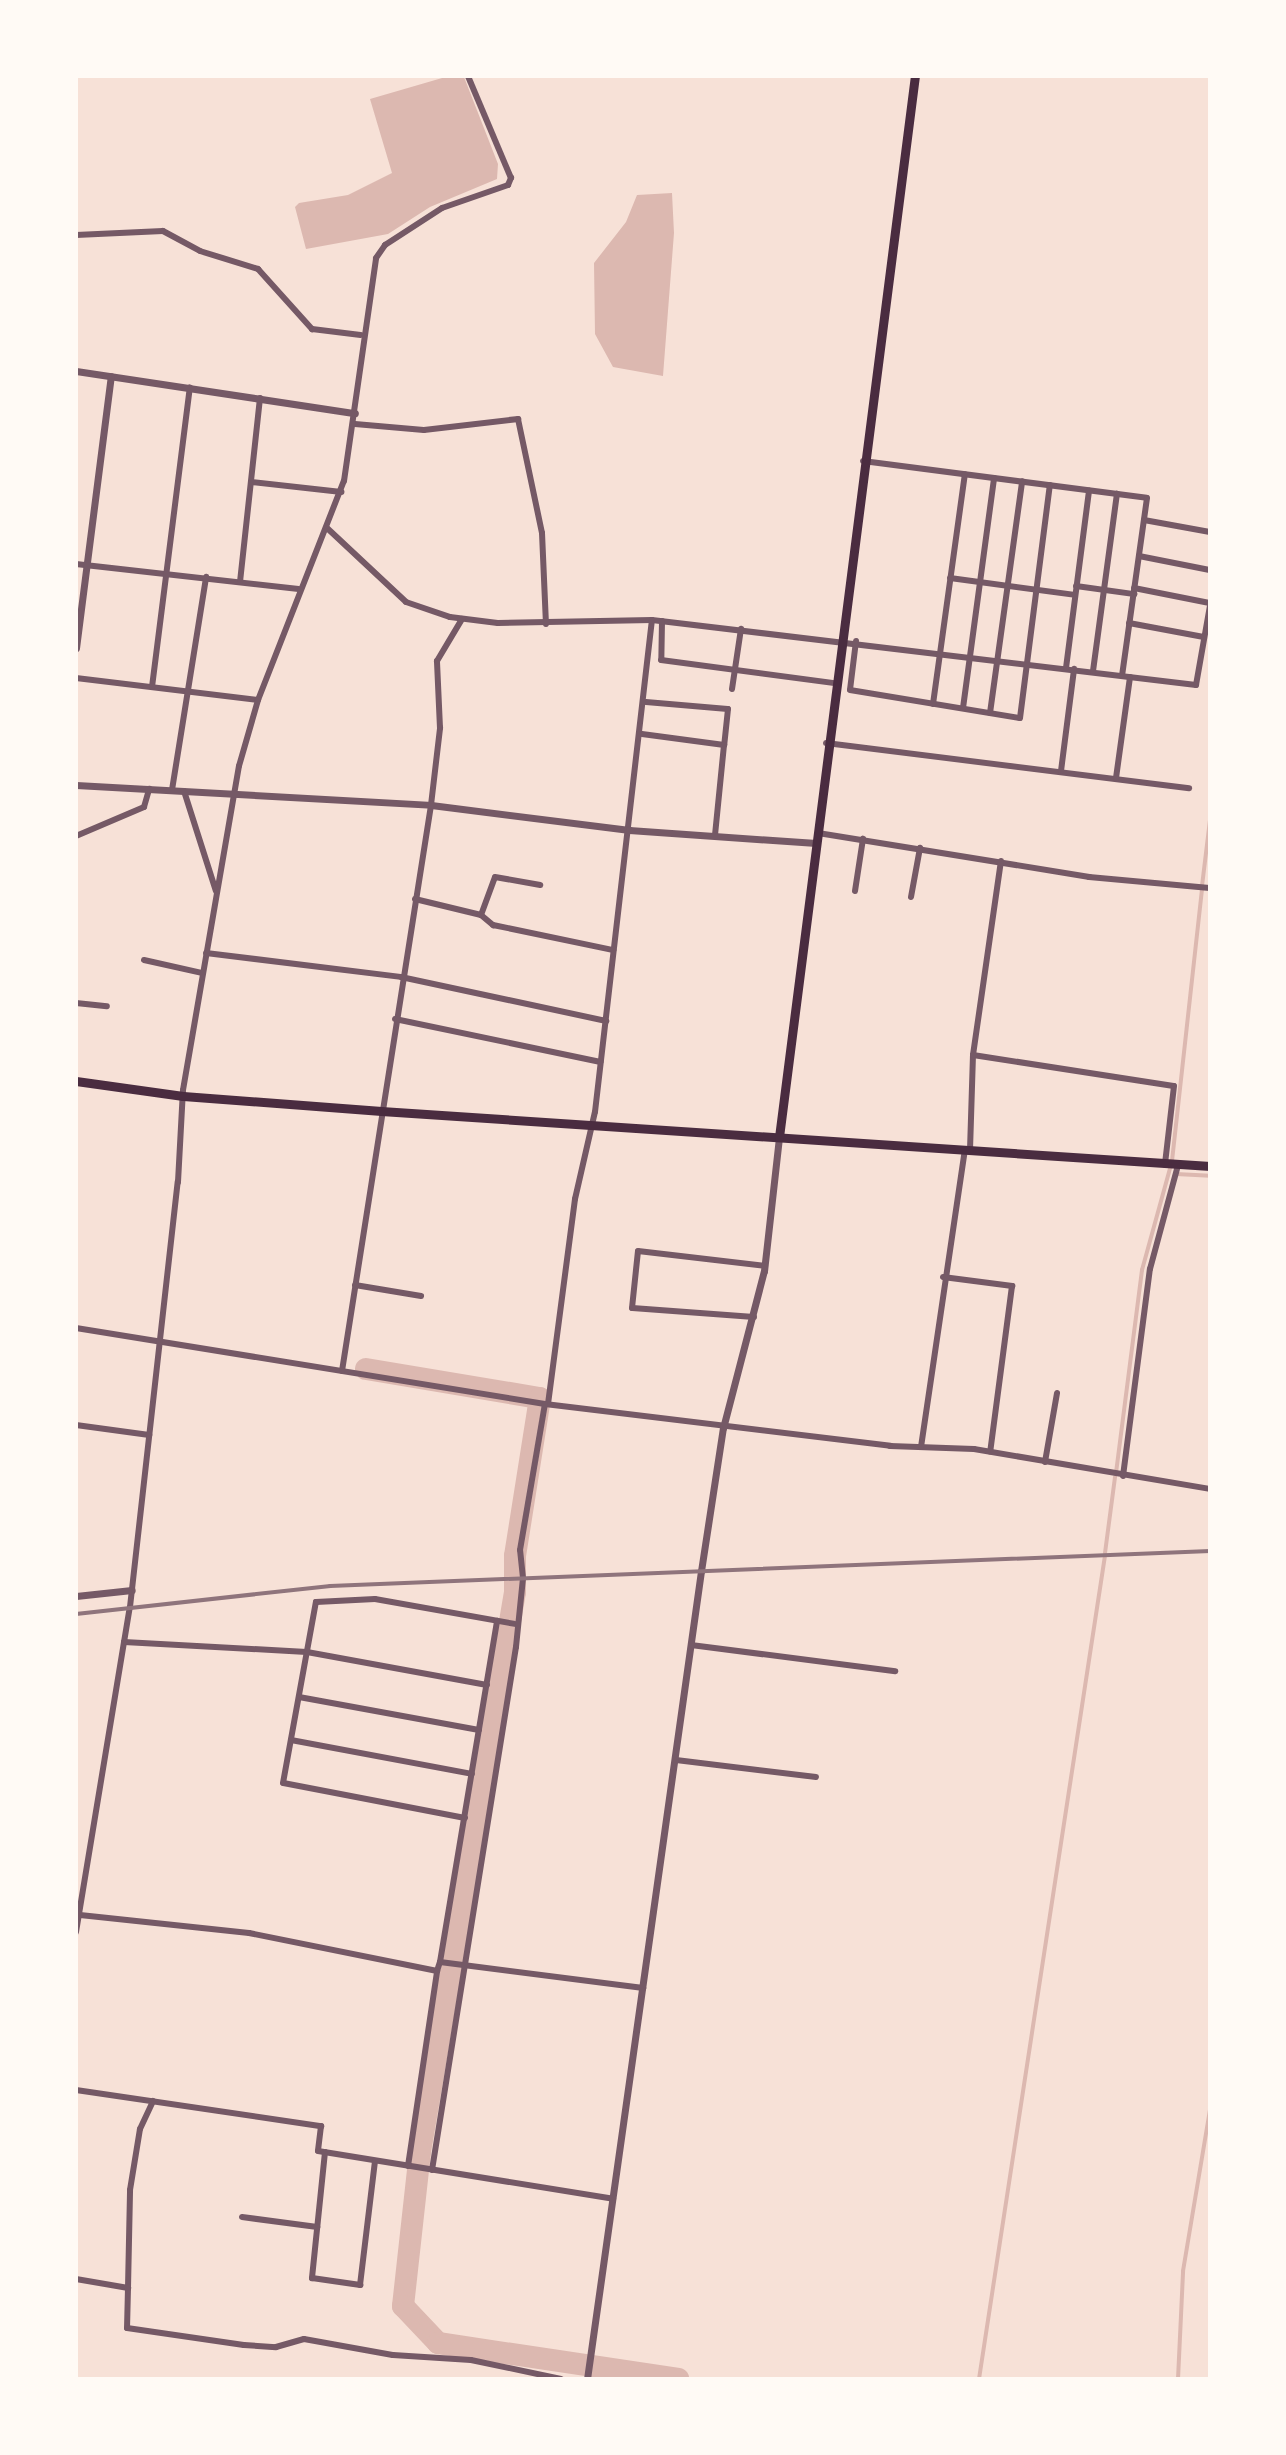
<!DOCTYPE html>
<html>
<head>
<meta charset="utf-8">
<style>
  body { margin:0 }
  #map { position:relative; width:1286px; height:2455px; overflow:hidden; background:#f7e1d7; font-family:"Golos Text",sans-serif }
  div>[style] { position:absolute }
  .water>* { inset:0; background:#dcb8b0 }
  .stream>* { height:4px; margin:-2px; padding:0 2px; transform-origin:2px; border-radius:2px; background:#dcb8b0 }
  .river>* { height:22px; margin:-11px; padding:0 11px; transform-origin:11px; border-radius:11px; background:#dcb8b0 }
  .minor>* { height:6px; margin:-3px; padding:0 3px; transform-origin:3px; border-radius:3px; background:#755966 }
  .tertiary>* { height:7px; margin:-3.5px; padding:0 3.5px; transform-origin:3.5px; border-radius:3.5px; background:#755966 }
  .trunk>* { height:9px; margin:-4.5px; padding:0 4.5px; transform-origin:4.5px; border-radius:4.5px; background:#4a2c40 }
  .rail>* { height:4px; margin:-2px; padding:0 2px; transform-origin:2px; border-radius:2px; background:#8f747c }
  span { translate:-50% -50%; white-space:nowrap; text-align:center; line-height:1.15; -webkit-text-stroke:8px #fffaf5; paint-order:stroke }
  .frame { position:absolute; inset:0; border:78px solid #fffaf5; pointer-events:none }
</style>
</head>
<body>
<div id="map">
  <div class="water">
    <i style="clip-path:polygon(449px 76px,464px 77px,498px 164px,497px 179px,430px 207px,388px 234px,306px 249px,295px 207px,299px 203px,348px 195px,392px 173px,370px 99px)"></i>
    <i style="clip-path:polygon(672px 193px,674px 233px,663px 376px,613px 367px,595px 334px,594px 263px,626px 222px,637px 195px)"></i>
  </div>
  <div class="stream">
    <i style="left:1202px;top:886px;width:66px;rotate:-83.1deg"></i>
    <i style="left:1172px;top:1161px;width:274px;rotate:-83.7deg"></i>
    <i style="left:1176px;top:1174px;width:34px;rotate:3deg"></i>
    <i style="left:1116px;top:1473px;width:205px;rotate:-82.7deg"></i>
    <i style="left:1142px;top:1270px;width:109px;rotate:-74.6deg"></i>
    <i style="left:1105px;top:1553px;width:77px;rotate:-82.5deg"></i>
    <i style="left:979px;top:2379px;width:833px;rotate:-81.3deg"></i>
    <i style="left:1178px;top:2379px;width:108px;rotate:-87.3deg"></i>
    <i style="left:1183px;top:2271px;width:163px;rotate:-80.5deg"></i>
  </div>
  <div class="river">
    <i style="left:366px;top:1369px;width:176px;rotate:9.5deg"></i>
    <i style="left:540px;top:1398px;width:160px;rotate:99deg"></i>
    <i style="left:515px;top:1556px;width:36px;rotate:90deg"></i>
    <i style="left:515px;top:1592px;width:568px;rotate:99.63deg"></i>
    <i style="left:420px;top:2152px;width:155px;rotate:96.3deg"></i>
    <i style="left:403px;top:2306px;width:51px;rotate:46.6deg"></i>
    <i style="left:438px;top:2343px;width:243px;rotate:8.5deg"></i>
  </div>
  <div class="minor">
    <i style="left:76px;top:235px;width:87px;rotate:-2.6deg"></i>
    <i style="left:163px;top:231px;width:42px;rotate:28.4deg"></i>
    <i style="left:200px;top:251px;width:61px;rotate:17.2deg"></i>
    <i style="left:258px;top:269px;width:81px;rotate:48deg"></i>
    <i style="left:312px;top:329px;width:49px;rotate:7deg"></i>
    <i style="left:355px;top:424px;width:69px;rotate:5deg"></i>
    <i style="left:424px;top:430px;width:95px;rotate:-6.7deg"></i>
    <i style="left:518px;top:419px;width:116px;rotate:78.1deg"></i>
    <i style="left:542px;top:533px;width:91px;rotate:87.5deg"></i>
    <i style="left:863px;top:461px;width:286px;rotate:7.4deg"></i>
    <i style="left:1147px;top:498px;width:179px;rotate:98deg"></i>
    <i style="left:251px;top:482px;width:91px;rotate:6.3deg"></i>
    <i style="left:1144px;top:520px;width:67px;rotate:10.3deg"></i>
    <i style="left:327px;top:528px;width:108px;rotate:43.1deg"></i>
    <i style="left:406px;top:602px;width:46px;rotate:18.8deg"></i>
    <i style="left:450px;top:617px;width:48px;rotate:7.1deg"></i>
    <i style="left:498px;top:623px;width:154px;rotate:-1.1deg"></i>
    <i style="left:652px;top:620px;width:548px;rotate:6.81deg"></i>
    <i style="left:1196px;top:685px;width:80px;rotate:-80deg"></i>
    <i style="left:1139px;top:556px;width:72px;rotate:11.2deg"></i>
    <i style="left:76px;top:564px;width:224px;rotate:6.4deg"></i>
    <i style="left:950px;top:578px;width:126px;rotate:7.7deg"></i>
    <i style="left:240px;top:582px;width:185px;rotate:-83.8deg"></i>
    <i style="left:1076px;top:586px;width:59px;rotate:7.9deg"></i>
    <i style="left:1134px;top:588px;width:77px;rotate:11.2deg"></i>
    <i style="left:662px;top:621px;width:39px;rotate:91deg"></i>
    <i style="left:661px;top:660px;width:175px;rotate:7.6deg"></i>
    <i style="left:1129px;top:623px;width:76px;rotate:10.6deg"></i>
    <i style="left:856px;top:641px;width:49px;rotate:97deg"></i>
    <i style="left:850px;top:690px;width:172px;rotate:9.4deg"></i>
    <i style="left:1020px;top:718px;width:235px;rotate:-82.7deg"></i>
    <i style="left:1066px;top:668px;width:179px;rotate:-82.6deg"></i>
    <i style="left:1093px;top:671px;width:179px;rotate:-82.3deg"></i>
    <i style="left:76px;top:678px;width:183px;rotate:6.9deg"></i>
    <i style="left:152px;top:687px;width:302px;rotate:-82.8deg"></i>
    <i style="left:732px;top:689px;width:61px;rotate:-81.5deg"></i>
    <i style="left:646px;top:702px;width:82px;rotate:4.9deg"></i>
    <i style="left:728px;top:709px;width:36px;rotate:96deg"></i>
    <i style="left:933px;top:704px;width:232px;rotate:-82.1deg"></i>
    <i style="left:963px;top:708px;width:232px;rotate:-82.3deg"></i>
    <i style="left:990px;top:713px;width:234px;rotate:-82.1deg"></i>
    <i style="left:642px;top:734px;width:83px;rotate:7.6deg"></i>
    <i style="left:724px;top:745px;width:90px;rotate:95.7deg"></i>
    <i style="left:826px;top:743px;width:366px;rotate:7.1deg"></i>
    <i style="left:1061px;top:771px;width:103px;rotate:-82.7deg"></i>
    <i style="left:1116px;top:778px;width:102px;rotate:-82.1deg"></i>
    <i style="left:172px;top:790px;width:216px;rotate:-80.9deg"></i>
    <i style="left:184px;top:791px;width:105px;rotate:72.3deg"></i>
    <i style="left:818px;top:833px;width:275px;rotate:9.2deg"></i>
    <i style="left:1089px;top:877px;width:121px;rotate:5.2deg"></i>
    <i style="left:76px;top:836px;width:74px;rotate:-23.1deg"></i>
    <i style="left:144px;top:807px;width:19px;rotate:-74deg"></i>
    <i style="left:855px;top:891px;width:53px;rotate:-81.3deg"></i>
    <i style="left:911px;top:897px;width:50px;rotate:-79.6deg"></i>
    <i style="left:415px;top:899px;width:68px;rotate:13.6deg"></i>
    <i style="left:481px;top:915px;width:16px;rotate:40deg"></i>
    <i style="left:493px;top:925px;width:123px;rotate:11.8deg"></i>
    <i style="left:481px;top:915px;width:40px;rotate:-69.8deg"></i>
    <i style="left:495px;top:877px;width:46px;rotate:10.1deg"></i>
    <i style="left:206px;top:953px;width:196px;rotate:7deg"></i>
    <i style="left:401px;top:977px;width:210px;rotate:12.1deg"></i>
    <i style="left:144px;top:960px;width:59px;rotate:12.6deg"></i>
    <i style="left:76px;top:1003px;width:31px;rotate:6deg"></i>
    <i style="left:395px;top:1019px;width:210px;rotate:11.8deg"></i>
    <i style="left:973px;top:1055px;width:203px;rotate:8.8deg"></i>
    <i style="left:1174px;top:1086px;width:79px;rotate:96.6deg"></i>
    <i style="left:970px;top:1150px;width:95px;rotate:-88.2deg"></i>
    <i style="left:973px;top:1055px;width:196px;rotate:-81.8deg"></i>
    <i style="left:943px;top:1277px;width:70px;rotate:7.4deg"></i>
    <i style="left:1012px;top:1286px;width:167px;rotate:97.5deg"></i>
    <i style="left:355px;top:1285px;width:67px;rotate:9.5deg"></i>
    <i style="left:754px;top:1317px;width:122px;rotate:-175.8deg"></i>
    <i style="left:632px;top:1308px;width:57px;rotate:-84deg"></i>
    <i style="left:638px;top:1251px;width:128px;rotate:6.7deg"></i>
    <i style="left:76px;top:1328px;width:475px;rotate:9.2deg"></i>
    <i style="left:545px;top:1404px;width:348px;rotate:6.9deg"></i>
    <i style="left:890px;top:1446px;width:84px;rotate:2deg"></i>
    <i style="left:974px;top:1449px;width:239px;rotate:9.6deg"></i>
    <i style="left:342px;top:1371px;width:573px;rotate:-81.06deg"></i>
    <i style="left:431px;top:805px;width:78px;rotate:-83.3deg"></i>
    <i style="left:440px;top:728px;width:67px;rotate:-92.6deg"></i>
    <i style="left:437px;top:661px;width:49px;rotate:-59.2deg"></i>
    <i style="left:548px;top:1404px;width:207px;rotate:-82.5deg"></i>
    <i style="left:575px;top:1199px;width:89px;rotate:-77.1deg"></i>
    <i style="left:595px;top:1112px;width:495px;rotate:-83.4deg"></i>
    <i style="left:76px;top:1425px;width:74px;rotate:7.8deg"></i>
    <i style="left:921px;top:1447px;width:301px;rotate:-81.6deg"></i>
    <i style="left:1045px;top:1462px;width:70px;rotate:-80.1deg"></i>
    <i style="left:1123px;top:1476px;width:209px;rotate:-82.6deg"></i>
    <i style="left:1150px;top:1269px;width:108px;rotate:-74.9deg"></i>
    <i style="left:124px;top:1642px;width:183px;rotate:3.1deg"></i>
    <i style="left:307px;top:1652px;width:183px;rotate:10.4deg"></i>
    <i style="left:691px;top:1645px;width:206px;rotate:7.3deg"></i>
    <i style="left:299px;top:1697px;width:183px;rotate:10.4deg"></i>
    <i style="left:291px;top:1740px;width:184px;rotate:10.6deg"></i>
    <i style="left:676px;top:1760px;width:141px;rotate:6.9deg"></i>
    <i style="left:465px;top:1818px;width:185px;rotate:-169.1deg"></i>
    <i style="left:283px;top:1783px;width:184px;rotate:-79.7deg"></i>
    <i style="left:316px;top:1602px;width:59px;rotate:-2.9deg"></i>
    <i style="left:375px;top:1599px;width:142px;rotate:10.1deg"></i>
    <i style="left:80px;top:1915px;width:170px;rotate:6.1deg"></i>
    <i style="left:249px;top:1933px;width:192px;rotate:11.4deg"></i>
    <i style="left:437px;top:1971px;width:9px;rotate:-72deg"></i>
    <i style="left:440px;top:1962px;width:205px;rotate:7.3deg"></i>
    <i style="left:76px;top:1932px;width:329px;rotate:-80.6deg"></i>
    <i style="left:130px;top:1607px;width:428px;rotate:-83.6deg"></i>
    <i style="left:178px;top:1182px;width:92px;rotate:-86.9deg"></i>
    <i style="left:183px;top:1090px;width:329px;rotate:-80.2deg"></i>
    <i style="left:239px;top:766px;width:69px;rotate:-73.9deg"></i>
    <i style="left:258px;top:700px;width:235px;rotate:-68.6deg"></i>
    <i style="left:344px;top:481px;width:225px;rotate:-81.8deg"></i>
    <i style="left:376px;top:258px;width:16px;rotate:-55deg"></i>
    <i style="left:385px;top:245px;width:68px;rotate:-33deg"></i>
    <i style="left:442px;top:208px;width:70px;rotate:-19.2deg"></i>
    <i style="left:508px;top:185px;width:8px;rotate:-67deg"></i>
    <i style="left:511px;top:178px;width:111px;rotate:-112.9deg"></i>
    <i style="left:440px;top:1962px;width:346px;rotate:-80.5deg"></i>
    <i style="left:76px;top:2090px;width:248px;rotate:8.4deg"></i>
    <i style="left:321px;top:2126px;width:25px;rotate:97deg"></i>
    <i style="left:318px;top:2151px;width:299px;rotate:9.2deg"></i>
    <i style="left:325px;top:2152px;width:127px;rotate:95.9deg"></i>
    <i style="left:312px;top:2278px;width:49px;rotate:8.3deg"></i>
    <i style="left:360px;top:2285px;width:125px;rotate:-83.1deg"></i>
    <i style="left:408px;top:2166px;width:197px;rotate:-81.5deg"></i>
    <i style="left:432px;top:2170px;width:530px;rotate:-80.88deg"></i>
    <i style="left:516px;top:1647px;width:69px;rotate:-84.2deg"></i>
    <i style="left:523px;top:1578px;width:28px;rotate:-96deg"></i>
    <i style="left:520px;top:1550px;width:148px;rotate:-80.3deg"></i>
    <i style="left:242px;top:2217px;width:76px;rotate:7.6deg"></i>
    <i style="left:76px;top:2279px;width:53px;rotate:9.8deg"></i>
    <i style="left:128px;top:2288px;width:40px;rotate:91.4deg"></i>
    <i style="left:127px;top:2328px;width:118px;rotate:8.3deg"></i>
    <i style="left:244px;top:2345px;width:32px;rotate:4deg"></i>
    <i style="left:276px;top:2347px;width:29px;rotate:-16deg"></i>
    <i style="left:304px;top:2339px;width:90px;rotate:10.2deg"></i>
    <i style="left:393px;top:2355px;width:78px;rotate:3.7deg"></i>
    <i style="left:471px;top:2360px;width:92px;rotate:11.9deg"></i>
    <i style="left:128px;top:2288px;width:98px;rotate:-88.8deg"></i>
    <i style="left:130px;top:2190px;width:62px;rotate:-80.7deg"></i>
    <i style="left:140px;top:2129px;width:31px;rotate:-65deg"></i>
  </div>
  <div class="tertiary">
    <i style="left:76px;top:371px;width:282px;rotate:8.6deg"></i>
    <i style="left:76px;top:648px;width:274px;rotate:-82.7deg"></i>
    <i style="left:76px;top:785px;width:356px;rotate:3.2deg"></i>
    <i style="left:431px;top:805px;width:200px;rotate:7.2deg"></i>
    <i style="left:629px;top:830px;width:184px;rotate:4deg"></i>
    <i style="left:76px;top:1596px;width:56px;rotate:-6.1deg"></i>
    <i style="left:587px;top:2379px;width:816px;rotate:-81.97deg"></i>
    <i style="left:701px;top:1571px;width:145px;rotate:-81.3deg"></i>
    <i style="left:723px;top:1428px;width:162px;rotate:-75.4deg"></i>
    <i style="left:764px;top:1271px;width:135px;rotate:-83.6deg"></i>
  </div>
  <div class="trunk">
    <i style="left:76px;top:1081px;width:108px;rotate:8deg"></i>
    <i style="left:183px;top:1096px;width:199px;rotate:4.3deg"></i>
    <i style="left:381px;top:1111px;width:831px;rotate:3.8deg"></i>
    <i style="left:779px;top:1137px;width:1070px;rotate:-82.7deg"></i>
  </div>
  <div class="rail">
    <i style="left:76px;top:1614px;width:256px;rotate:-6.3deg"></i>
    <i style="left:330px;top:1586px;width:881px;rotate:-2.28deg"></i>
  </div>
  <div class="frame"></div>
</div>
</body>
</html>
